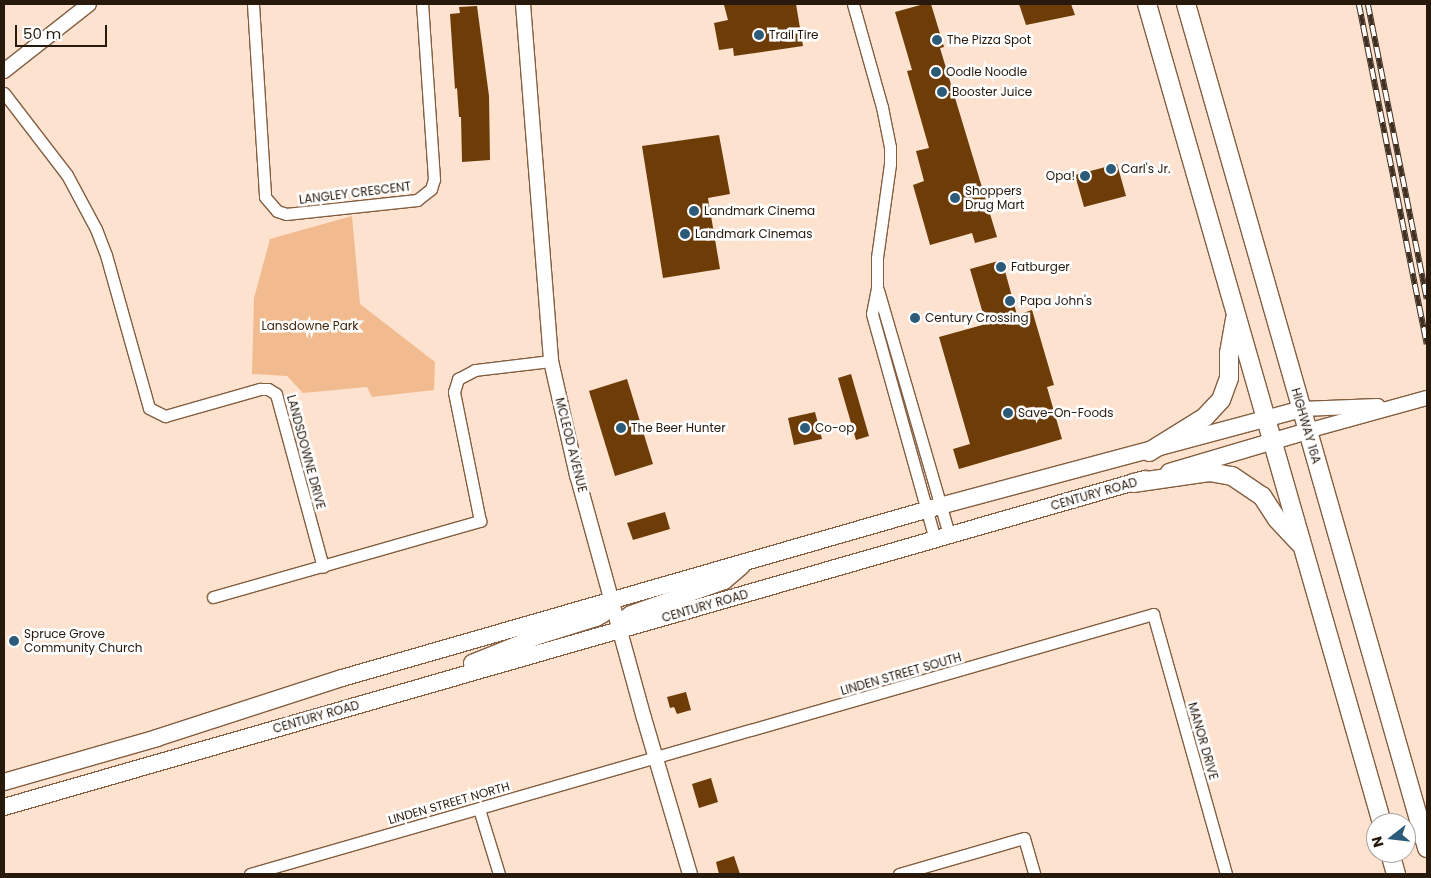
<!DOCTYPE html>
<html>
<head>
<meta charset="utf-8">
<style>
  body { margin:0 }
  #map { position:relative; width:1431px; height:878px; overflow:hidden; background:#fce2cf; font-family:Poppins,sans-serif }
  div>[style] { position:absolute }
  .green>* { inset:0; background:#f1bb8f }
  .building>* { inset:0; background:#6d3c07 }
  .roads { filter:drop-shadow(1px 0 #835e40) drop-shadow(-1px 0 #835e40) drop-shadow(0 1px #835e40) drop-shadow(0 -1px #835e40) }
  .minor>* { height:11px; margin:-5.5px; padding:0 5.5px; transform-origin:5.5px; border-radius:5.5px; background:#fff }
  .tertiary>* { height:14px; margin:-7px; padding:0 7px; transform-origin:7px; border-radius:7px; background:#fff }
  .secondary>* { height:16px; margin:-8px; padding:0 8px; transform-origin:8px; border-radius:8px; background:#fff }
  .primary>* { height:18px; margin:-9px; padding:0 9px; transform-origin:9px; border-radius:9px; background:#fff }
  .rail>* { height:5.5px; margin-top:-2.75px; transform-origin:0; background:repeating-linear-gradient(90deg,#fff 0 11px,#403023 0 22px); box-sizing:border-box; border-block:1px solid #403023 }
  .dots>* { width:14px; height:14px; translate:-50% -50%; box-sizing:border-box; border:2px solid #fff; border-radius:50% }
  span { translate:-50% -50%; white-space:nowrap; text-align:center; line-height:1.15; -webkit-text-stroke:5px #fff; paint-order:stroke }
  .poi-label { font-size:12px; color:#28190d }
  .left { translate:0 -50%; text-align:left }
  .right { translate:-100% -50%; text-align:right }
  .street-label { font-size:12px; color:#28190d }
  .park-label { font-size:12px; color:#41250a }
  .frame { position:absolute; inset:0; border:5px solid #28190d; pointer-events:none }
  .north { position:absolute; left:1366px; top:813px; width:50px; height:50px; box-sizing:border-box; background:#fff; border:1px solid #a9a39e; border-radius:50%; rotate:254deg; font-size:14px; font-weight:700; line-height:20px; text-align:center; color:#28190d }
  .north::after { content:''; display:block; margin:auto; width:18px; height:22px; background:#2c5b7a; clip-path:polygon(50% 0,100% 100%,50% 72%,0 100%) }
  .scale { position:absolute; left:15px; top:25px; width:92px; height:22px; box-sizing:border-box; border:2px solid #28190d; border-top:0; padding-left:6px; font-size:15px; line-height:18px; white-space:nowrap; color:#28190d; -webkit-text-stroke:4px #fff; paint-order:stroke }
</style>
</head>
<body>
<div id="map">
  <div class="green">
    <i style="clip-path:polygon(352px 216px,360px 304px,435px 362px,434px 390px,372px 397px,367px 387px,303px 393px,287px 376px,252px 374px,254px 298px,270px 239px)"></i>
  </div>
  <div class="building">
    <i style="clip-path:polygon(739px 4px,796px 4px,803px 46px,734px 56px,733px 48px,719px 50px,714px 23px,728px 20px,724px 5px)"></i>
    <i style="clip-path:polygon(924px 4px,931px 4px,944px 47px,940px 48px,997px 237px,975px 243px,972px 233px,930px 245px,913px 185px,924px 181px,916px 151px,929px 148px,907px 71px,912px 70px,895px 12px)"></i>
    <i style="clip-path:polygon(1019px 4px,1071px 4px,1075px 15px,1026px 25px)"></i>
    <i style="clip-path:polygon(477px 6px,489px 96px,490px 160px,462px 162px,461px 117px,459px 117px,457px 88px,455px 89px,450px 14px,460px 13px,459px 7px)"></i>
    <i style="clip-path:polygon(719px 135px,730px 194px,708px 198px,720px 269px,663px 278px,642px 146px)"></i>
    <i style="clip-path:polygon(1117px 164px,1126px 196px,1084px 207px,1075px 175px)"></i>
    <i style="clip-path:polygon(1002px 260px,1017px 315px,1032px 310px,1054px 385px,1047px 387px,1062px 439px,959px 469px,953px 449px,970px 444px,939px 337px,986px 324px,970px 269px)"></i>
    <i style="clip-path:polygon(851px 374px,869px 436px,856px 440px,838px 378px)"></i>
    <i style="clip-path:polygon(627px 379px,653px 464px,615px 476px,589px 391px)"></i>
    <i style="clip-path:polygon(815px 412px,822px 439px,794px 445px,788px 418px)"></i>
    <i style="clip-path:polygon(665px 512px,670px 529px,633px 540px,627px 523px)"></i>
    <i style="clip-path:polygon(686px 692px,691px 710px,677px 714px,674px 707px,670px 708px,667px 697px)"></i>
    <i style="clip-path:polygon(711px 778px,718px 802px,699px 808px,692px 784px)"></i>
    <i style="clip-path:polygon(734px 856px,740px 874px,719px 874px,716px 862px)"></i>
  </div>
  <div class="roads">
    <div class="minor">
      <i style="left:253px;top:4px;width:193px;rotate:86.4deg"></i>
      <i style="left:265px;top:197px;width:18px;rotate:49deg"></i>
      <i style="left:277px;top:211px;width:9px;rotate:18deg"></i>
      <i style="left:286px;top:214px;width:132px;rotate:-6.1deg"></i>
      <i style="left:417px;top:200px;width:18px;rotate:-38deg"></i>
      <i style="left:431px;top:189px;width:10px;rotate:-73deg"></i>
      <i style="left:434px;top:179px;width:175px;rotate:-93.9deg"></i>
      <i style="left:853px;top:4px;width:107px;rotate:74.3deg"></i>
      <i style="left:882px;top:107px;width:41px;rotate:78.7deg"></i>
      <i style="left:890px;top:147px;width:17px;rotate:90deg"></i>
      <i style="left:890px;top:164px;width:95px;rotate:97.9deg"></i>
      <i style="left:877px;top:258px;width:30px;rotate:90deg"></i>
      <i style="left:877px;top:288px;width:26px;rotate:101deg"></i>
      <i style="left:872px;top:314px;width:234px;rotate:74.4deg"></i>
      <i style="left:4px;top:93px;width:103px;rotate:52.5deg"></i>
      <i style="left:67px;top:175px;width:61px;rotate:61.8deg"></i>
      <i style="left:96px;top:229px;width:28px;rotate:69deg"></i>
      <i style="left:106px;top:255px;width:159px;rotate:74.3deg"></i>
      <i style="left:149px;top:408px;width:18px;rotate:27deg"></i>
      <i style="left:165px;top:416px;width:99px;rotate:-15.9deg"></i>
      <i style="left:260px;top:389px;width:8px"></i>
      <i style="left:268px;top:389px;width:9px;rotate:32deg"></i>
      <i style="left:276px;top:394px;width:179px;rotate:74.8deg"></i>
      <i style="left:878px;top:290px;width:255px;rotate:73.8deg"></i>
      <i style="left:213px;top:597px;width:278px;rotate:-15.9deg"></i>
      <i style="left:480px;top:521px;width:132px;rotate:-101.4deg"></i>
      <i style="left:454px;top:392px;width:14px;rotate:-73deg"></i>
      <i style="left:458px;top:379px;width:19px;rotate:-28deg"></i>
      <i style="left:475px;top:370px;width:77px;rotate:-6.8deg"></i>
      <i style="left:479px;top:809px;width:68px;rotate:72.9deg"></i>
      <i style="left:250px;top:874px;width:940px;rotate:-16.06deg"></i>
      <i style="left:1153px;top:614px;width:270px;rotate:74.3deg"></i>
      <i style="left:899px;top:874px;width:130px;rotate:-16.1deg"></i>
      <i style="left:1024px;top:838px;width:37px;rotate:74deg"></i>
    </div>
    <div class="tertiary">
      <i style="left:523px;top:4px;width:358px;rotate:85.5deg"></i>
      <i style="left:551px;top:361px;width:117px;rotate:77.2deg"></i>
      <i style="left:577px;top:475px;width:252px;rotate:74.6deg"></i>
      <i style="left:644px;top:718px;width:163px;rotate:73.6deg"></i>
      <i style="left:4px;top:71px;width:108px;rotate:-38.2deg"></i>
      <i style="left:1301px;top:409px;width:77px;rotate:-2.2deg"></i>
      <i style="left:1307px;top:431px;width:124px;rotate:-15.4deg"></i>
    </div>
    <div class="secondary">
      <i style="left:1169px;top:472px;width:144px;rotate:-16.5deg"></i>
      <i style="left:620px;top:630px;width:13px;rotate:-63deg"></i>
      <i style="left:626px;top:618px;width:6px;rotate:-39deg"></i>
      <i style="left:631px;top:614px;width:99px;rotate:-19.5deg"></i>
      <i style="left:724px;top:581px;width:23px;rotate:-40deg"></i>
      <i style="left:472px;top:663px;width:74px;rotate:-22.1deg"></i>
      <i style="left:541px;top:635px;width:58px;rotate:-17.2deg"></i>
      <i style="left:596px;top:618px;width:8px;rotate:-30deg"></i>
      <i style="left:603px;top:614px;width:16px;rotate:-55deg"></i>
      <i style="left:4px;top:782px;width:159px;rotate:-16deg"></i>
      <i style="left:157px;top:738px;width:194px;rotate:-18deg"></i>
      <i style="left:342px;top:678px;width:622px;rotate:-16.05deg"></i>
      <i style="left:940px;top:506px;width:374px;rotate:-15deg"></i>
      <i style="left:4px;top:807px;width:1187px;rotate:-16.04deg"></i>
    </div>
    <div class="primary">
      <i style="left:1147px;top:4px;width:852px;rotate:73.99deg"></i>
      <i style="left:1186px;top:4px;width:878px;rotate:74.06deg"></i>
      <i style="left:1149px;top:452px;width:66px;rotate:-32deg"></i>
      <i style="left:1205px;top:417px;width:23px;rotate:-47deg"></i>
      <i style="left:1221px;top:400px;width:23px;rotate:-70deg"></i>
      <i style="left:1229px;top:378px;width:25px;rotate:-90deg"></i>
      <i style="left:1229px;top:353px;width:35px;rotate:-80deg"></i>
      <i style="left:1133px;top:483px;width:77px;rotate:-8.2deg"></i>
      <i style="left:1209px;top:472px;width:23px;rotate:10deg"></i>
      <i style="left:1232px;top:476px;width:36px;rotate:34deg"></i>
      <i style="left:1262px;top:496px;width:27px;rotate:57deg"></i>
      <i style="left:1277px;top:519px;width:33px;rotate:47deg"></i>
      <i style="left:1390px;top:853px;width:22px;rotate:74deg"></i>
    </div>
  </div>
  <div class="rail">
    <i style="left:1359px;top:4px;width:347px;rotate:78.7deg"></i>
    <i style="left:1368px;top:4px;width:301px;rotate:78.7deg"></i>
  </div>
  <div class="dots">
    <i style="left:759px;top:35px;background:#2c5b7a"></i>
    <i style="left:937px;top:40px;background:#2c5b7a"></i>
    <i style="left:936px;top:72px;background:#2c5b7a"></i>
    <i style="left:942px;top:92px;background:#2c5b7a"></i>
    <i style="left:1111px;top:169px;background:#2c5b7a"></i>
    <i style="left:1085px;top:176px;background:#2c5b7a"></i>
    <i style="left:955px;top:198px;background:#2c5b7a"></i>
    <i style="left:694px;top:211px;background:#2c5b7a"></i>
    <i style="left:685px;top:234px;background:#2c5b7a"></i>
    <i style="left:1001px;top:267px;background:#2c5b7a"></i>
    <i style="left:1010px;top:301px;background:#2c5b7a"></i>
    <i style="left:915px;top:318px;background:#2c5b7a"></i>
    <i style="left:1008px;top:413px;background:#2c5b7a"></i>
    <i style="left:621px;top:428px;background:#2c5b7a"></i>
    <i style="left:805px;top:428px;background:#2c5b7a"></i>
    <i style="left:14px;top:641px;background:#2c5b7a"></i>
  </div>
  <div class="poi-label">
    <span class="left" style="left:769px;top:35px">Trail Tire</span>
    <span class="left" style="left:947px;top:40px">The Pizza Spot</span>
    <span class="left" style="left:946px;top:72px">Oodle Noodle</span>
    <span class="left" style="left:952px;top:92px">Booster Juice</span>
    <span class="left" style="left:1121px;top:169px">Carl's Jr.</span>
    <span class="right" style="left:1075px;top:176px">Opa!</span>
    <span class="left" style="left:965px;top:198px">Shoppers<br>Drug Mart</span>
    <span class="left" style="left:704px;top:211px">Landmark Cinema</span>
    <span class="left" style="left:695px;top:234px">Landmark Cinemas</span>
    <span class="left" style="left:1011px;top:267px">Fatburger</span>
    <span class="left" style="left:1020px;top:301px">Papa John's</span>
    <span class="left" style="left:925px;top:318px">Century Crossing</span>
    <span class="left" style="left:1018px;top:413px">Save-On-Foods</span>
    <span class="left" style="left:631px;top:428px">The Beer Hunter</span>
    <span class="left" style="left:815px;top:428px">Co-op</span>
    <span class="left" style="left:24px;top:641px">Spruce Grove<br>Community Church</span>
  </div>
  <div class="street-label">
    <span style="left:355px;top:193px;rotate:-7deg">LANGLEY CRESCENT</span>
    <span style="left:1306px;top:426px;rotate:74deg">HIGHWAY 16A</span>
    <span style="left:571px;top:445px;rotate:76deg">MCLEOD AVENUE</span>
    <span style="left:306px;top:452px;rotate:75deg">LANDSDOWNE DRIVE</span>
    <span style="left:1094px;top:494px;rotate:-16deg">CENTURY ROAD</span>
    <span style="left:705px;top:606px;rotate:-16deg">CENTURY ROAD</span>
    <span style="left:901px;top:674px;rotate:-16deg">LINDEN STREET SOUTH</span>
    <span style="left:316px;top:717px;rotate:-16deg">CENTURY ROAD</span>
    <span style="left:1203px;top:741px;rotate:74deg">MANOR DRIVE</span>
    <span style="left:449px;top:803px;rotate:-16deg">LINDEN STREET NORTH</span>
  </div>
  <div class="park-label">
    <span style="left:310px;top:326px">Lansdowne Park</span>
  </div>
  <div class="frame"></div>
  <div class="north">N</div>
  <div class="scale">50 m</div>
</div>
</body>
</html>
